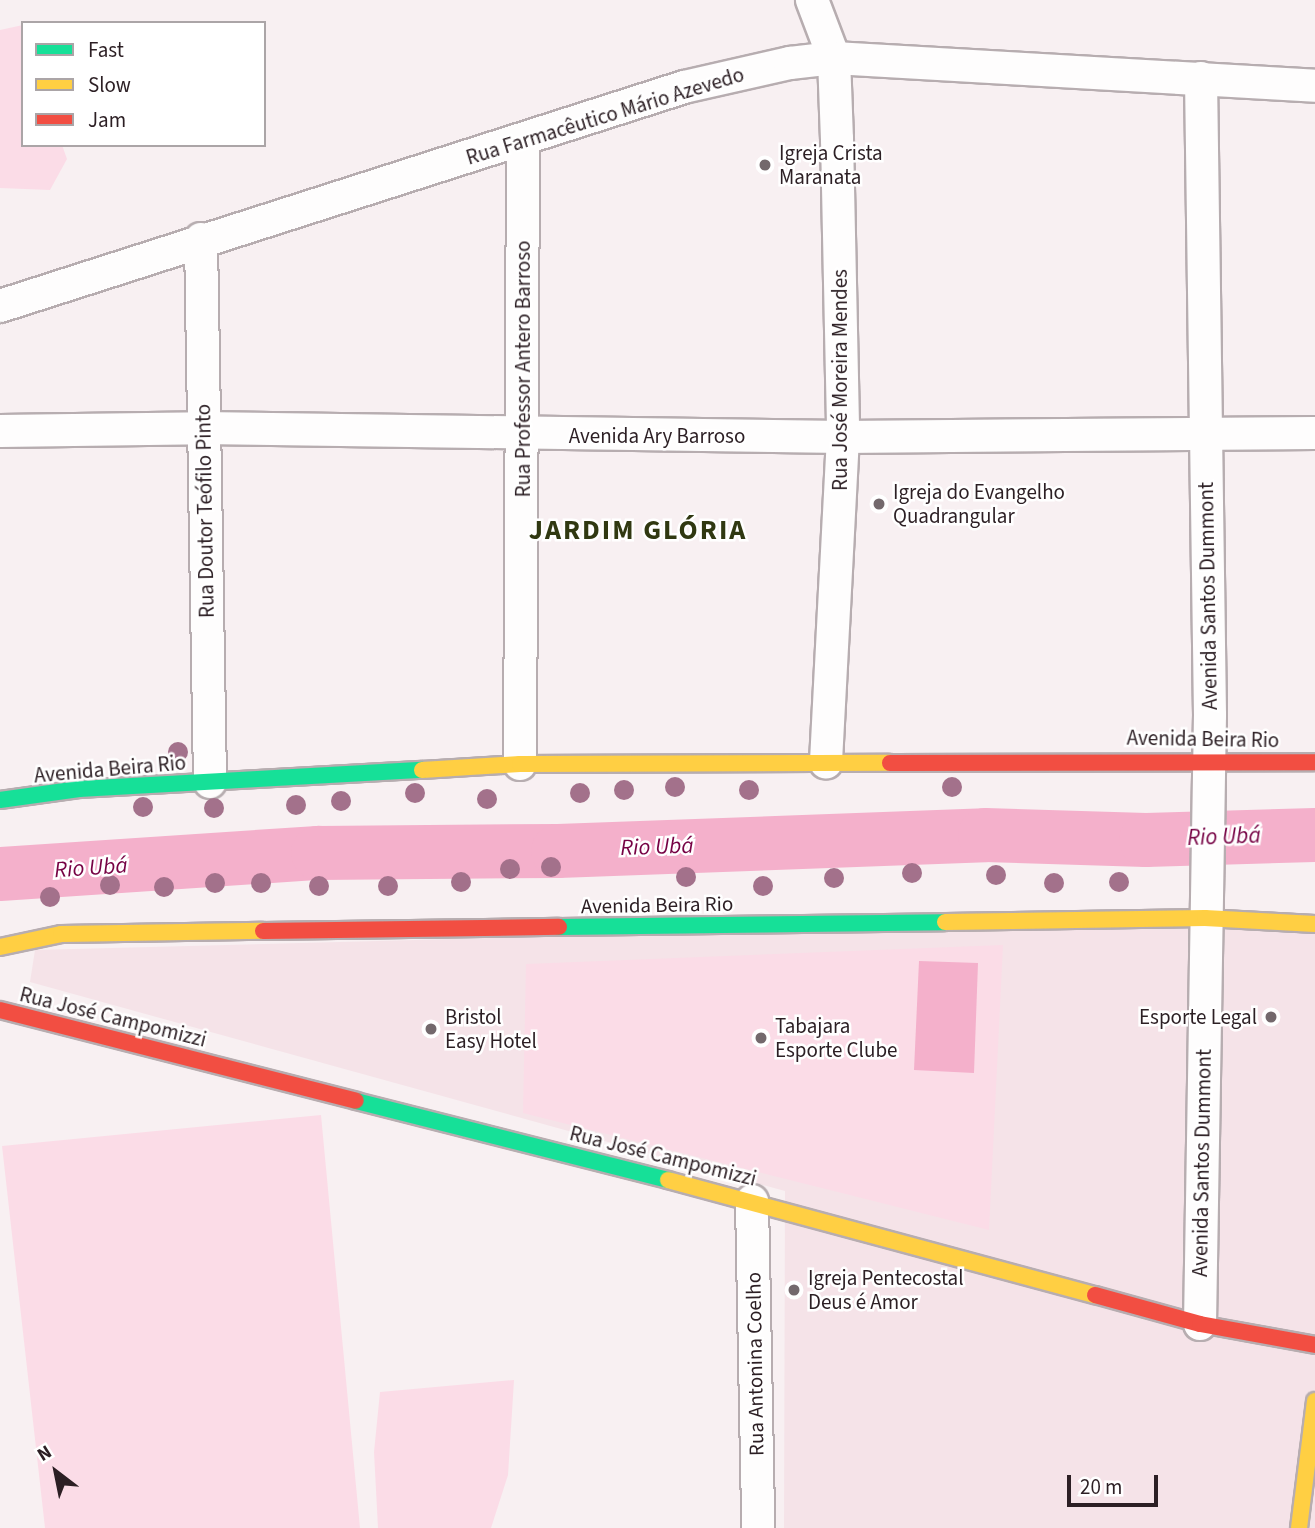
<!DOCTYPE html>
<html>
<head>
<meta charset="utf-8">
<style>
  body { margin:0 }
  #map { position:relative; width:1315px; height:1528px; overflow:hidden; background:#f8f0f2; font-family:"Source Sans 3",sans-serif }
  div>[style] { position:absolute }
  .built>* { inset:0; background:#f5e3e8 }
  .green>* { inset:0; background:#fbdce7 }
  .water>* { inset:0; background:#f4b0cb }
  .river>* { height:54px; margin:-27px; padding:0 27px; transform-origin:27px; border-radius:27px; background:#f4b0cb }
  .roads { filter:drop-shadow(2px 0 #b7adb0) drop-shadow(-2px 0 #b7adb0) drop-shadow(0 2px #b7adb0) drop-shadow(0 -2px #b7adb0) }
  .street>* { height:32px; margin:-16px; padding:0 16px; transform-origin:16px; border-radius:16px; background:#fefdfd }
  .fast>* { height:16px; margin:-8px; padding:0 8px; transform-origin:8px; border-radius:8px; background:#16e098 }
  .slow>* { height:16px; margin:-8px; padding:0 8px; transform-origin:8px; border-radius:8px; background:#ffcf43 }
  .jam>* { height:16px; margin:-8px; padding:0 8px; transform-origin:8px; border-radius:8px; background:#f24e42 }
  .trees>* { width:20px; height:20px; margin:-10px; border-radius:50%; background:#a3718b }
  .dots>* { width:19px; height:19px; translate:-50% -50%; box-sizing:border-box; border:4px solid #fff; border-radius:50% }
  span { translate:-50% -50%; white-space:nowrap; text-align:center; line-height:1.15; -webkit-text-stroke:5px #fff; paint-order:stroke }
  .street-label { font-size:21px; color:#2c1f24 }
  .poi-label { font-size:21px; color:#2c1f24 }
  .left { translate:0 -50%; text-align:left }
  .right { translate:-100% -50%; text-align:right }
  .water-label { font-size:23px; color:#760244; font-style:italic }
  .district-label { font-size:28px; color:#303811; font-weight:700; letter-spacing:2px }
  .legend { position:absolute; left:21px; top:21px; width:245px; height:126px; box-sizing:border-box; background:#fff; border:2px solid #aba5a7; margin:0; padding:9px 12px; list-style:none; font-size:21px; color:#2c1f24 }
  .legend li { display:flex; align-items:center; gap:14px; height:35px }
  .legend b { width:35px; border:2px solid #aba5a7 }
  .north { position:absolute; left:21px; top:1437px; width:70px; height:70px; -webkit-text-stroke:5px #fff; paint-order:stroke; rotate:328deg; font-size:19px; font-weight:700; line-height:28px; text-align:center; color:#2c1f24 }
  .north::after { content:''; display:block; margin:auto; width:24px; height:32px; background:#2c1f24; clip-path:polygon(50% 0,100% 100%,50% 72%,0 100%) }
  .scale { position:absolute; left:1067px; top:1475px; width:91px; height:32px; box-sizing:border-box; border:4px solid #2c1f24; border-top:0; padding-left:9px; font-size:21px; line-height:24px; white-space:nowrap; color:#2c1f24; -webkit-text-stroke:5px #fff; paint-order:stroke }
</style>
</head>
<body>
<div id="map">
  <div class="built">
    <i style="clip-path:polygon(1315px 916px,1315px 1528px,784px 1528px,785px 1191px,30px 982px,35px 950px)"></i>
  </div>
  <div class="green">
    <i style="clip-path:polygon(23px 25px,23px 145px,62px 145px,67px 159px,50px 190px,0 188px,0 30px)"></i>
    <i style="clip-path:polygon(1003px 945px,989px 1230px,523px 1113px,526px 964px)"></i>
    <i style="clip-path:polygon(321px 1115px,360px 1528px,45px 1528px,2px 1146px)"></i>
    <i style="clip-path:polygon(514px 1380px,508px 1475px,491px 1528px,378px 1528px,374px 1452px,380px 1392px)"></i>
  </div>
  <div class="water">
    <i style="clip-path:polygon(919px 961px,978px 963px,974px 1073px,914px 1070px)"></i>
  </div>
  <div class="river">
    <i style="left:0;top:874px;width:319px;rotate:-3.8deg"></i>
    <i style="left:318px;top:853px;width:240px;rotate:-0.5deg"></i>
    <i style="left:558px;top:851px;width:427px;rotate:-2.1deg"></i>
    <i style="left:985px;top:835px;width:161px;rotate:1.8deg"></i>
    <i style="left:1146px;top:840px;width:169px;rotate:-1.7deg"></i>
  </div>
  <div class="roads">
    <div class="street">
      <i style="left:812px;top:0;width:62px;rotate:69.2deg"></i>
      <i style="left:834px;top:58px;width:81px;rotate:87.9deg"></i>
      <i style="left:837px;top:139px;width:298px;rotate:88.8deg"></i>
      <i style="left:843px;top:437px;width:326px;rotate:93deg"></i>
      <i style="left:201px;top:239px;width:543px;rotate:89.05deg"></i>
      <i style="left:0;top:306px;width:718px;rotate:-17.75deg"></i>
      <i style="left:684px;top:87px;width:109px;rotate:-12.8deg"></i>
      <i style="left:790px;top:63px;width:44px;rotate:-6.5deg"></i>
      <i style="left:834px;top:58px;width:482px;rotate:3.3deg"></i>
      <i style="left:0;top:431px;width:203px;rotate:-0.8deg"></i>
      <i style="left:203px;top:428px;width:640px;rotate:0.81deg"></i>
      <i style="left:843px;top:437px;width:472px;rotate:-0.5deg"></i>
      <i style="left:520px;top:764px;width:622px;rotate:-89.72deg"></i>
      <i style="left:752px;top:1201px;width:327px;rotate:88.9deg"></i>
      <i style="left:1200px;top:1324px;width:609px;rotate:-89.06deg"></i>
      <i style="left:1210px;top:715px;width:637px;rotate:-90.81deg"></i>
    </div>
    <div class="fast">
      <i style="left:0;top:800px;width:80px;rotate:-7.9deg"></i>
      <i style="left:79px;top:789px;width:344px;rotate:-3.2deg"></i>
      <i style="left:559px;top:927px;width:386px;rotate:-0.7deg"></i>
      <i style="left:356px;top:1101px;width:322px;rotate:14.2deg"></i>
    </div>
    <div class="slow">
      <i style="left:422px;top:770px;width:98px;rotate:-3.5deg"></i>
      <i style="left:520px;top:764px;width:370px;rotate:-0.2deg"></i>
      <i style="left:945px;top:922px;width:260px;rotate:-0.9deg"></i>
      <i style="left:1205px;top:918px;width:110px;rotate:3.1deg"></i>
      <i style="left:0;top:947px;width:62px;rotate:-12deg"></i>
      <i style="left:61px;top:934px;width:202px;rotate:-0.9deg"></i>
      <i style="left:668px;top:1180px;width:442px;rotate:15.1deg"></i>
      <i style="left:1299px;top:1528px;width:128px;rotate:-82.8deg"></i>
    </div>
    <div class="jam">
      <i style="left:890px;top:763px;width:425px;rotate:-0.1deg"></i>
      <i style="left:263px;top:931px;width:296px;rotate:-0.8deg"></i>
      <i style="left:0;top:1010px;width:367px;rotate:14.3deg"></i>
      <i style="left:1095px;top:1295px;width:109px;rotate:15.4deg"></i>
      <i style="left:1200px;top:1324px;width:117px;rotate:10.3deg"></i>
    </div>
  </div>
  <div class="trees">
    <i style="left:178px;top:752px"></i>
    <i style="left:675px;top:787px"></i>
    <i style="left:952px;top:787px"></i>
    <i style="left:624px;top:790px"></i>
    <i style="left:749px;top:790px"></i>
    <i style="left:415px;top:793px"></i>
    <i style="left:580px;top:793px"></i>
    <i style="left:487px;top:799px"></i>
    <i style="left:341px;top:801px"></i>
    <i style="left:296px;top:805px"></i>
    <i style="left:143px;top:807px"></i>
    <i style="left:214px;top:808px"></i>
    <i style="left:551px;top:867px"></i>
    <i style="left:510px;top:869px"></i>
    <i style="left:912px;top:873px"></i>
    <i style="left:996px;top:875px"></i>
    <i style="left:686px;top:877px"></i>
    <i style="left:834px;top:878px"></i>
    <i style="left:461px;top:882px"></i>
    <i style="left:1119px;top:882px"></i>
    <i style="left:215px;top:883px"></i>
    <i style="left:261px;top:883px"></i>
    <i style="left:1054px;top:883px"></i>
    <i style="left:110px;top:885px"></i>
    <i style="left:319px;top:886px"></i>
    <i style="left:388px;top:886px"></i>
    <i style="left:763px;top:886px"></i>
    <i style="left:164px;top:887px"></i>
    <i style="left:50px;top:897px"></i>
  </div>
  <div class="dots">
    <i style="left:765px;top:165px;background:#73686c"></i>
    <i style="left:879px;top:504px;background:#73686c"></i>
    <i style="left:1271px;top:1017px;background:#73686c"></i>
    <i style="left:431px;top:1029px;background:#73686c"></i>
    <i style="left:761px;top:1038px;background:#73686c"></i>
    <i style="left:794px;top:1290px;background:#73686c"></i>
  </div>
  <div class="street-label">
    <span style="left:605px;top:116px;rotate:-17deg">Rua Farmacêutico Mário Azevedo</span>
    <span style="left:523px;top:369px;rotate:-90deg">Rua Professor Antero Barroso</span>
    <span style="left:840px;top:380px;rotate:-90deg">Rua José Moreira Mendes</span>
    <span style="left:657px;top:436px">Avenida Ary Barroso</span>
    <span style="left:205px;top:511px;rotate:-91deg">Rua Doutor Teófilo Pinto</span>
    <span style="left:1208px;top:596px;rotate:-91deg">Avenida Santos Dummont</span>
    <span style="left:1203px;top:739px;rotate:1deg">Avenida Beira Rio</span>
    <span style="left:110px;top:769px;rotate:-5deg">Avenida Beira Rio</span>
    <span style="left:657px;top:905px;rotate:-1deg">Avenida Beira Rio</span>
    <span style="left:113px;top:1017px;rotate:14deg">Rua José Campomizzi</span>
    <span style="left:663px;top:1156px;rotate:14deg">Rua José Campomizzi</span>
    <span style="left:1202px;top:1163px;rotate:-89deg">Avenida Santos Dummont</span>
    <span style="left:755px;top:1364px;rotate:-91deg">Rua Antonina Coelho</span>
  </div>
  <div class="poi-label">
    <span class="left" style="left:779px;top:165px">Igreja Crista<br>Maranata</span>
    <span class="left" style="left:893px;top:504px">Igreja do Evangelho<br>Quadrangular</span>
    <span class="left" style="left:445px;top:1029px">Bristol<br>Easy Hotel</span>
    <span class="right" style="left:1257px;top:1017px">Esporte Legal</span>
    <span class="left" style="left:775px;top:1038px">Tabajara<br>Esporte Clube</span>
    <span class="left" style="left:808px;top:1290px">Igreja Pentecostal<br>Deus é Amor</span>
  </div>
  <div class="water-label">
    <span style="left:1224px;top:837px;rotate:-2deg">Rio Ubá</span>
    <span style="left:657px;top:847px;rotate:-2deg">Rio Ubá</span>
    <span style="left:91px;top:868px;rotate:-4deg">Rio Ubá</span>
  </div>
  <div class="district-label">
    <span style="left:638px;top:530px">JARDIM GLÓRIA</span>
  </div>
  <ul class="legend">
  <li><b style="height:9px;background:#16e098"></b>Fast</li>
  <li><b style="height:9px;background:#ffcf43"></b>Slow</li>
  <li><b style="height:9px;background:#f24e42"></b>Jam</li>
  </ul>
  <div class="north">N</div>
  <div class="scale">20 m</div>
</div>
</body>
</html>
